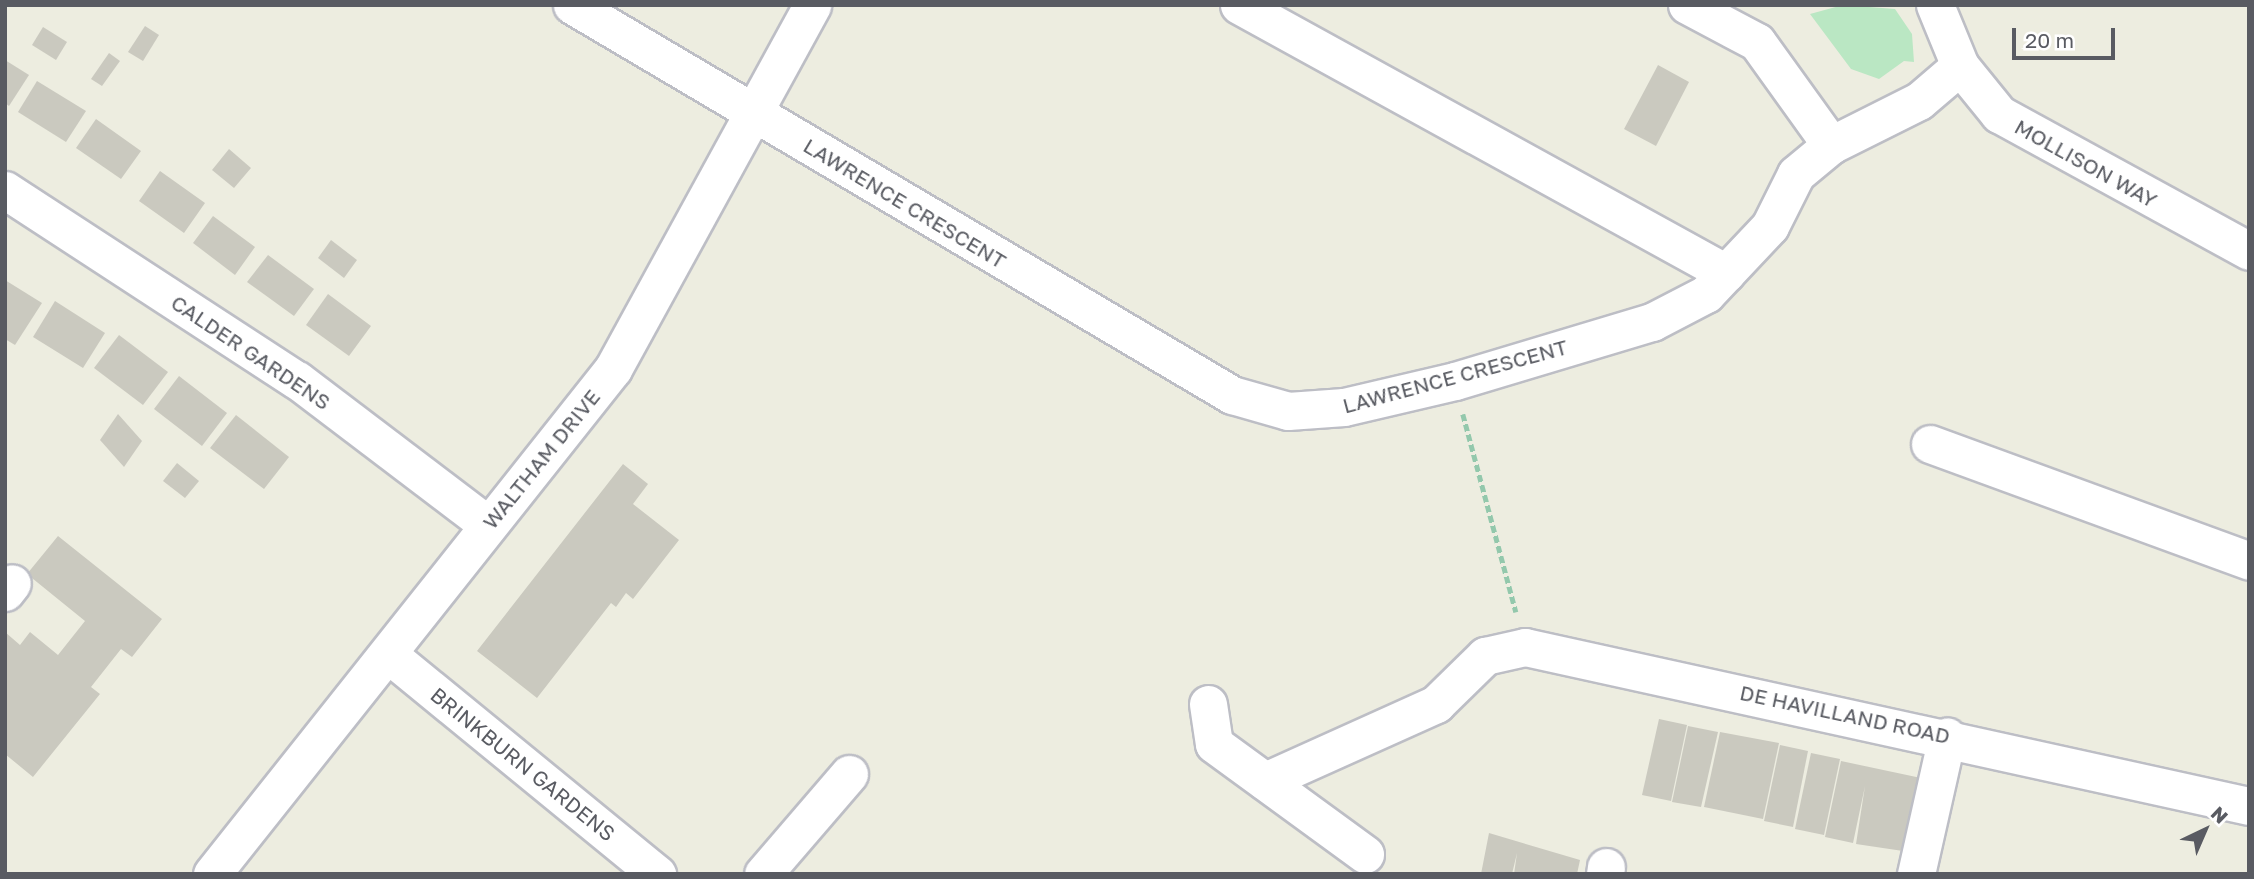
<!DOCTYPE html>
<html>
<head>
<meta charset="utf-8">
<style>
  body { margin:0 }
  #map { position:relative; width:2254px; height:879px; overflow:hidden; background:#edede0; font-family:"Golos Text",sans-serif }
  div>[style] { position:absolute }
  .green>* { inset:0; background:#bae7c3 }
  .building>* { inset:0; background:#cac9bf }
  .path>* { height:4.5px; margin-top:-2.25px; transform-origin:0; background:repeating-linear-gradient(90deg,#93c8ac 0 7px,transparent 0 10.5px) }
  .roads { filter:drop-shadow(2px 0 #bdbec5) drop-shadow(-2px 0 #bdbec5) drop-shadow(0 2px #bdbec5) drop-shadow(0 -2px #bdbec5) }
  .minor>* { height:37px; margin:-18.5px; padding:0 18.5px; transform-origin:18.5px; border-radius:18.5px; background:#fff }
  span { translate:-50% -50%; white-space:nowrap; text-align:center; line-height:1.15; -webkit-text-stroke:7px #fff; paint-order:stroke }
  .street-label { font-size:21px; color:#595b62 }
  .frame { position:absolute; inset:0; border:7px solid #595b62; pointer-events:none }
  .north { position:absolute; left:2170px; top:795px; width:70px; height:70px; -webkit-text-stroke:5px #fff; paint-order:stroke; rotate:44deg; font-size:19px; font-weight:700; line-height:28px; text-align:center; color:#595b62 }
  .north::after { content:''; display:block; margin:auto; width:24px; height:32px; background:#595b62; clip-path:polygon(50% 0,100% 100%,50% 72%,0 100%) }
  .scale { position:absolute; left:2012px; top:28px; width:103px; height:32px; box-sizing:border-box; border:4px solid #595b62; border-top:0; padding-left:9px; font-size:21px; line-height:24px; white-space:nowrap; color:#595b62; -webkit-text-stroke:5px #fff; paint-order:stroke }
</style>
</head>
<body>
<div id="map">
  <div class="green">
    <i style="clip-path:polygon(1843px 5px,1895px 9px,1912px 34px,1914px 62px,1904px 61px,1879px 79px,1851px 69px,1810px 14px)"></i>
  </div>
  <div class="building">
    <i style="clip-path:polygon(145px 26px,159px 35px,143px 61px,128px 52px)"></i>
    <i style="clip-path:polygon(43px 27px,67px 42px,56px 60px,32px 45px)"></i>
    <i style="clip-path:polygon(109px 53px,120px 61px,102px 86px,91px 79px)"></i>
    <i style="clip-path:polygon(5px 60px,29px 75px,9px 106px,5px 103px)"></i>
    <i style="clip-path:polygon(1658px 65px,1689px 82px,1656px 146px,1624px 129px)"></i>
    <i style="clip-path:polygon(37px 81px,86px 111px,66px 142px,18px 112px)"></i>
    <i style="clip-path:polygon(96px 119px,141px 151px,121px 179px,76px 148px)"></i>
    <i style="clip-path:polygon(229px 149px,251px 168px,234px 188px,212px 170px)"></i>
    <i style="clip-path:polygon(160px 171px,205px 203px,184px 233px,139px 201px)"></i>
    <i style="clip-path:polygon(213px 216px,255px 247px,235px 275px,193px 243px)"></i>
    <i style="clip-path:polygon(331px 240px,357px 260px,344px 278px,318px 258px)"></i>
    <i style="clip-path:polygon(268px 255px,314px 289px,294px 316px,247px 282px)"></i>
    <i style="clip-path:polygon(5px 280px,42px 303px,15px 345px,5px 339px)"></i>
    <i style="clip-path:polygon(328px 294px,371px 326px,349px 356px,306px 325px)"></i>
    <i style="clip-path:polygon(55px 301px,105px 333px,83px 368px,33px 337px)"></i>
    <i style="clip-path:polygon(119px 335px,168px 372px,143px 405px,94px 368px)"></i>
    <i style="clip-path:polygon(179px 376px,227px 413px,202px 446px,154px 409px)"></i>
    <i style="clip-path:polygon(118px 414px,142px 441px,124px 467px,100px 440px)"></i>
    <i style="clip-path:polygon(236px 415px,289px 457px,264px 489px,210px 448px)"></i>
    <i style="clip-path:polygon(177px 463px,199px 481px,185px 498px,163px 481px)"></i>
    <i style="clip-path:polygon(623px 464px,648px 484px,633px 504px,679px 540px,633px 599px,626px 593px,616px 607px,611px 603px,537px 698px,477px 651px)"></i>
    <i style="clip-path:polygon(58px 536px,162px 619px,132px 657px,121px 649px,91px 687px,100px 694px,33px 777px,5px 754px,5px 632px,20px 645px,30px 632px,58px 655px,85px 621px,27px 574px)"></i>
    <i style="clip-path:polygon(1659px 719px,1687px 725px,1671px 801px,1642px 795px)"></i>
    <i style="clip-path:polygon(1688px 726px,1718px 732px,1701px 807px,1672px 802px)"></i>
    <i style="clip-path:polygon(1720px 732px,1779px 743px,1763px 819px,1704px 807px)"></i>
    <i style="clip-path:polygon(1780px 745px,1808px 751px,1793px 827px,1764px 821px)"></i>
    <i style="clip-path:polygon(1811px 753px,1840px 759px,1824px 835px,1795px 829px)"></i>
    <i style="clip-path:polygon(1841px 761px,1921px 778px,1903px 851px,1856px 844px,1865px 786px,1853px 843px,1825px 837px)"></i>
    <i style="clip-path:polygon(1489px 833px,1580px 860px,1577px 874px,1514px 874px,1517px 853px,1512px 874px,1481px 874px)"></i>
  </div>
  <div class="path">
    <i style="left:1463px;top:414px;width:205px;rotate:75deg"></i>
  </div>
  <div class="roads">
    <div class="minor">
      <i style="left:572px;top:5px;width:767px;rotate:30.58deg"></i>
      <i style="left:1232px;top:395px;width:58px;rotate:15.9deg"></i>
      <i style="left:1288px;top:411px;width:56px;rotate:-4.1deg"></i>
      <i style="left:1344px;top:407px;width:114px;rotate:-13.2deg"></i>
      <i style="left:1455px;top:381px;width:206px;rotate:-16.7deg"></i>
      <i style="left:1652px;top:322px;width:61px;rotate:-27.4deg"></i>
      <i style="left:1706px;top:294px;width:93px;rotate:-46.7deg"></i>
      <i style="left:1770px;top:226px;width:58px;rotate:-63.4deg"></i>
      <i style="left:1796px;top:174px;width:45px;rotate:-39.6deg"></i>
      <i style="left:1831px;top:145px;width:98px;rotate:-26.6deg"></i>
      <i style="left:1919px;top:101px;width:54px;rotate:-40.5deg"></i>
      <i style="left:1239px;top:5px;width:556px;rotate:28.82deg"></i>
      <i style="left:1687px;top:5px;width:79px;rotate:27.9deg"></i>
      <i style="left:1757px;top:42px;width:127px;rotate:54.3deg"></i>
      <i style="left:1935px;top:5px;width:66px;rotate:67.7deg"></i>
      <i style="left:1960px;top:66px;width:62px;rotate:50.9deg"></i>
      <i style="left:1999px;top:114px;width:285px;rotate:28.7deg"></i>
      <i style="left:5px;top:190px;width:348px;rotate:33.1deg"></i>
      <i style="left:297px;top:380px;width:240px;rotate:37.2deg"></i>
      <i style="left:1930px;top:444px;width:340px;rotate:20.1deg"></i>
      <i style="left:5px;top:592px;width:11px;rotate:-52deg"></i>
      <i style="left:388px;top:654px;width:348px;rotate:39.3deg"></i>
      <i style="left:1208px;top:704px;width:40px;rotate:81.5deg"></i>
      <i style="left:1214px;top:744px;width:187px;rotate:36.1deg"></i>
      <i style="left:1265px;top:781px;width:188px;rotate:-24.2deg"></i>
      <i style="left:1436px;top:704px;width:69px;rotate:-44.4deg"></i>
      <i style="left:1485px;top:656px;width:41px;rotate:-12.7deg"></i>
      <i style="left:1525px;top:647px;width:741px;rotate:12.39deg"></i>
      <i style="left:212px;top:874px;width:645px;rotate:-51.55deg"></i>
      <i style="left:613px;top:369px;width:415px;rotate:-61.3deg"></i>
      <i style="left:763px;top:874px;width:132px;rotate:-49.3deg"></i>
      <i style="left:1605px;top:874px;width:7px;rotate:-82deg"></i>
      <i style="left:1916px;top:874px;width:141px;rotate:-77.3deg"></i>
    </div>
  </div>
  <div class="street-label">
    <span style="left:2086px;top:163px;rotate:29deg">MOLLISON WAY</span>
    <span style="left:905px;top:203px;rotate:31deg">LAWRENCE CRESCENT</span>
    <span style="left:251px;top:352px;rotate:34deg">CALDER GARDENS</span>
    <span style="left:1455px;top:376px;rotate:-15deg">LAWRENCE CRESCENT</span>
    <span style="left:541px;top:459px;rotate:-51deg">WALTHAM DRIVE</span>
    <span style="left:1845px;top:714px;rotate:12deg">DE HAVILLAND ROAD</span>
    <span style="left:523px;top:764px;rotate:39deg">BRINKBURN GARDENS</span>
  </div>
  <div class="frame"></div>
  <div class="north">N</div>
  <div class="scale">20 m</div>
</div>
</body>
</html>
